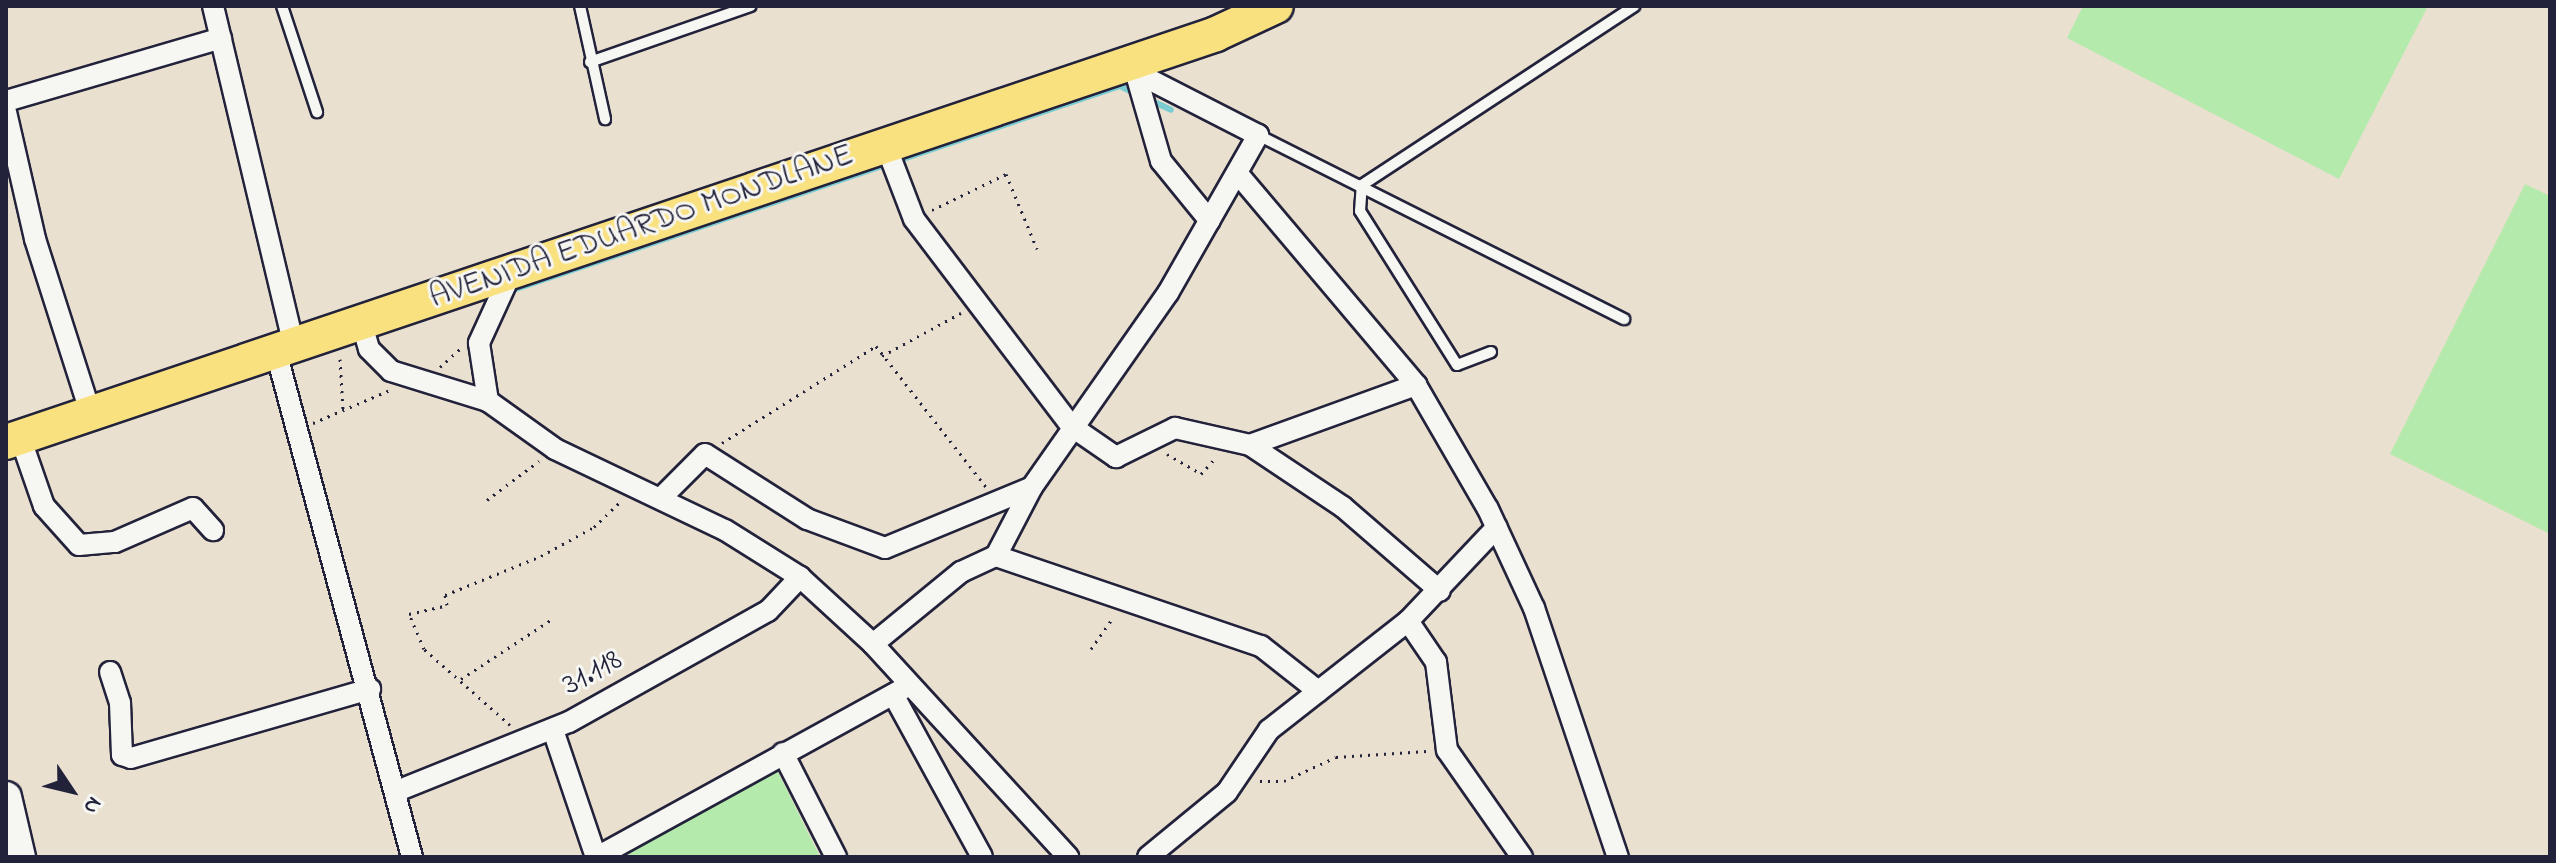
<!DOCTYPE html>
<html>
<head>
<meta charset="utf-8">
<style>
  body { margin:0 }
  #map { position:relative; width:2556px; height:863px; overflow:hidden; background:#eae0d0; font-family:"Indie Flower",sans-serif }
  div>[style] { position:absolute }
  .green>* { inset:0; background:#b4eaac }
  .stream>* { height:6px; margin:-3px; padding:0 3px; transform-origin:3px; border-radius:3px; background:#7bcdd2 }
  .path>* { height:3px; margin-top:-1.5px; transform-origin:0; background:repeating-linear-gradient(90deg,#22223b 0 2px,transparent 0 8px) }
  .roads { filter:drop-shadow(2px 0 #22223b) drop-shadow(-2px 0 #22223b) drop-shadow(0 2px #22223b) drop-shadow(0 -2px #22223b) }
  .lane>* { height:10px; margin:-5px; padding:0 5px; transform-origin:5px; border-radius:5px; background:#f6f6f2 }
  .street>* { height:20px; margin:-10px; padding:0 10px; transform-origin:10px; border-radius:10px; background:#f6f6f2 }
  .secondary>* { height:30px; margin:-15px; padding:0 15px; transform-origin:15px; border-radius:15px; background:#f6f6f2 }
  .primary>* { height:34px; margin:-17px; padding:0 17px; transform-origin:17px; border-radius:17px; background:#fae180 }
  span { translate:-50% -50%; white-space:nowrap; text-align:center; line-height:1.15; -webkit-text-stroke:6px #f6f6f2; paint-order:stroke }
  .street-label { font-size:32px; color:#22223b }
  .frame { position:absolute; inset:0; border:8px solid #22223b; pointer-events:none }
  .north { position:absolute; left:32px; top:751px; width:80px; height:80px; -webkit-text-stroke:6px #f6f6f2; paint-order:stroke; rotate:125deg; font-size:22px; font-weight:700; line-height:32px; text-align:center; color:#22223b }
  .north::after { content:''; display:block; margin:auto; width:28px; height:36px; background:#22223b; clip-path:polygon(50% 0,100% 100%,50% 72%,0 100%) }
</style>
</head>
<body>
<div id="map">
  <div class="green">
    <i style="clip-path:polygon(2083px 6px,2428px 6px,2339px 179px,2067px 38px)"></i>
    <i style="clip-path:polygon(2525px 184px,2550px 196px,2550px 534px,2390px 454px)"></i>
    <i style="clip-path:polygon(777px 770px,820px 857px,628px 857px,630px 847px)"></i>
  </div>
  <div class="stream">
    <i style="left:1150px;top:100px;width:23px;rotate:25deg"></i>
    <i style="left:507px;top:292px;width:647px;rotate:-18.58deg"></i>
    <i style="left:1120px;top:86px;width:18px;rotate:27deg"></i>
  </div>
  <div class="path">
    <i style="left:932px;top:210px;width:82px;rotate:-25.9deg"></i>
    <i style="left:1006px;top:174px;width:81px;rotate:67.5deg"></i>
    <i style="left:882px;top:356px;width:90px;rotate:-28.6deg"></i>
    <i style="left:340px;top:359px;width:51px;rotate:86.6deg"></i>
    <i style="left:440px;top:367px;width:27px;rotate:-42deg"></i>
    <i style="left:313px;top:423px;width:84px;rotate:-23.2deg"></i>
    <i style="left:722px;top:443px;width:182px;rotate:-32.2deg"></i>
    <i style="left:876px;top:346px;width:179px;rotate:52deg"></i>
    <i style="left:1167px;top:454px;width:39px;rotate:30deg"></i>
    <i style="left:1201px;top:474px;width:24px;rotate:-48deg"></i>
    <i style="left:487px;top:500px;width:65px;rotate:-36.9deg"></i>
    <i style="left:1091px;top:649px;width:39px;rotate:-55deg"></i>
    <i style="left:461px;top:679px;width:111px;rotate:-33.3deg"></i>
    <i style="left:510px;top:725px;width:115px;rotate:-138.5deg"></i>
    <i style="left:424px;top:649px;width:38px;rotate:-113deg"></i>
    <i style="left:409px;top:614px;width:39px;rotate:-13deg"></i>
    <i style="left:447px;top:605px;width:10px;rotate:-101deg"></i>
    <i style="left:445px;top:595px;width:104px;rotate:-22.1deg"></i>
    <i style="left:541px;top:556px;width:60px;rotate:-28.7deg"></i>
    <i style="left:594px;top:527px;width:37px;rotate:-44deg"></i>
    <i style="left:1260px;top:781px;width:24px"></i>
    <i style="left:1284px;top:781px;width:57px;rotate:-24.8deg"></i>
    <i style="left:1336px;top:757px;width:91px;rotate:-3.8deg"></i>
  </div>
  <div class="roads">
    <div class="lane">
      <i style="left:282px;top:6px;width:112px;rotate:71.7deg"></i>
      <i style="left:580px;top:6px;width:116px;rotate:77.5deg"></i>
      <i style="left:590px;top:62px;width:170px;rotate:-19.2deg"></i>
      <i style="left:1258px;top:135px;width:410px;rotate:26.7deg"></i>
      <i style="left:1491px;top:352px;width:36px;rotate:159deg"></i>
      <i style="left:1457px;top:365px;width:182px;rotate:-122.2deg"></i>
      <i style="left:1360px;top:211px;width:26px;rotate:-86deg"></i>
      <i style="left:1362px;top:185px;width:326px;rotate:-33.3deg"></i>
    </div>
    <div class="street">
      <i style="left:213px;top:6px;width:350px;rotate:76.6deg"></i>
      <i style="left:1135px;top:71px;width:94px;rotate:73.9deg"></i>
      <i style="left:1161px;top:161px;width:77px;rotate:50.8deg"></i>
      <i style="left:6px;top:101px;width:224px;rotate:-16.3deg"></i>
      <i style="left:6px;top:112px;width:130px;rotate:77.1deg"></i>
      <i style="left:35px;top:239px;width:184px;rotate:72.3deg"></i>
      <i style="left:886px;top:146px;width:78px;rotate:69deg"></i>
      <i style="left:914px;top:219px;width:260px;rotate:52.8deg"></i>
      <i style="left:1071px;top:426px;width:55px;rotate:34.6deg"></i>
      <i style="left:1116px;top:457px;width:66px;rotate:-26.2deg"></i>
      <i style="left:1175px;top:428px;width:77px;rotate:12.8deg"></i>
      <i style="left:1250px;top:445px;width:112px;rotate:33.7deg"></i>
      <i style="left:1343px;top:507px;width:128px;rotate:40.9deg"></i>
      <i style="left:1238px;top:174px;width:276px;rotate:49.8deg"></i>
      <i style="left:1416px;top:385px;width:143px;rotate:59.9deg"></i>
      <i style="left:1488px;top:509px;width:109px;rotate:65.1deg"></i>
      <i style="left:1534px;top:608px;width:263px;rotate:71.4deg"></i>
      <i style="left:511px;top:273px;width:77px;rotate:114.6deg"></i>
      <i style="left:479px;top:343px;width:59px;rotate:81.2deg"></i>
      <i style="left:488px;top:401px;width:82px;rotate:35.6deg"></i>
      <i style="left:555px;top:449px;width:188px;rotate:25.5deg"></i>
      <i style="left:725px;top:530px;width:89px;rotate:32.1deg"></i>
      <i style="left:800px;top:577px;width:99px;rotate:42.5deg"></i>
      <i style="left:873px;top:644px;width:289px;rotate:47.5deg"></i>
      <i style="left:361px;top:321px;width:29px;rotate:74deg"></i>
      <i style="left:369px;top:349px;width:31px;rotate:45deg"></i>
      <i style="left:391px;top:371px;width:102px;rotate:17.2deg"></i>
      <i style="left:276px;top:352px;width:523px;rotate:74.93deg"></i>
      <i style="left:20px;top:437px;width:73px;rotate:70.8deg"></i>
      <i style="left:44px;top:506px;width:52px;rotate:48.1deg"></i>
      <i style="left:79px;top:545px;width:36px;rotate:-5deg"></i>
      <i style="left:115px;top:542px;width:85px;rotate:-23.6deg"></i>
      <i style="left:193px;top:508px;width:30px;rotate:48deg"></i>
      <i style="left:1250px;top:445px;width:177px;rotate:-19.9deg"></i>
      <i style="left:661px;top:498px;width:62px;rotate:-45deg"></i>
      <i style="left:705px;top:454px;width:121px;rotate:32.5deg"></i>
      <i style="left:807px;top:519px;width:83px;rotate:20.4deg"></i>
      <i style="left:885px;top:548px;width:159px;rotate:-22.5deg"></i>
      <i style="left:996px;top:556px;width:78px;rotate:-62.4deg"></i>
      <i style="left:1032px;top:487px;width:237px;rotate:-55deg"></i>
      <i style="left:1168px;top:293px;width:182px;rotate:-60.3deg"></i>
      <i style="left:1258px;top:135px;width:154px;rotate:-152.9deg"></i>
      <i style="left:1408px;top:621px;width:50px;rotate:55.7deg"></i>
      <i style="left:1436px;top:662px;width:89px;rotate:82.9deg"></i>
      <i style="left:1447px;top:750px;width:131px;rotate:55deg"></i>
      <i style="left:873px;top:644px;width:114px;rotate:-39.3deg"></i>
      <i style="left:961px;top:572px;width:38px;rotate:-25deg"></i>
      <i style="left:996px;top:556px;width:280px;rotate:18.8deg"></i>
      <i style="left:1261px;top:646px;width:73px;rotate:38.3deg"></i>
      <i style="left:110px;top:672px;width:33px;rotate:72deg"></i>
      <i style="left:120px;top:703px;width:52px;rotate:87.8deg"></i>
      <i style="left:122px;top:755px;width:9px;rotate:18deg"></i>
      <i style="left:131px;top:758px;width:249px;rotate:-16.1deg"></i>
      <i style="left:894px;top:696px;width:183px;rotate:61.3deg"></i>
      <i style="left:553px;top:730px;width:134px;rotate:71.3deg"></i>
      <i style="left:783px;top:753px;width:117px;rotate:63deg"></i>
      <i style="left:397px;top:791px;width:185px;rotate:-21.9deg"></i>
      <i style="left:569px;top:722px;width:228px;rotate:-29.2deg"></i>
      <i style="left:768px;top:611px;width:47px;rotate:-46.7deg"></i>
      <i style="left:597px;top:857px;width:357px;rotate:-28.8deg"></i>
      <i style="left:1148px;top:857px;width:102px;rotate:-39.4deg"></i>
      <i style="left:1227px;top:792px;width:75px;rotate:-55.9deg"></i>
      <i style="left:1269px;top:730px;width:177px;rotate:-38.1deg"></i>
      <i style="left:1408px;top:621px;width:129px;rotate:-46.6deg"></i>
    </div>
    <div class="secondary">
      <i style="left:6px;top:797px;width:62px;rotate:76.9deg"></i>
    </div>
    <div class="primary">
      <i style="left:6px;top:442px;width:1277px;rotate:-18.63deg"></i>
      <i style="left:1216px;top:34px;width:66px;rotate:-25deg"></i>
    </div>
  </div>
  <div class="street-label">
    <span style="left:642px;top:228px;rotate:-19deg">AVENIDA EDUARDO MONDLANE</span>
    <span style="left:593px;top:674px;rotate:-29deg">31.118</span>
  </div>
  <div class="frame"></div>
  <div class="north">N</div>
</div>
</body>
</html>
